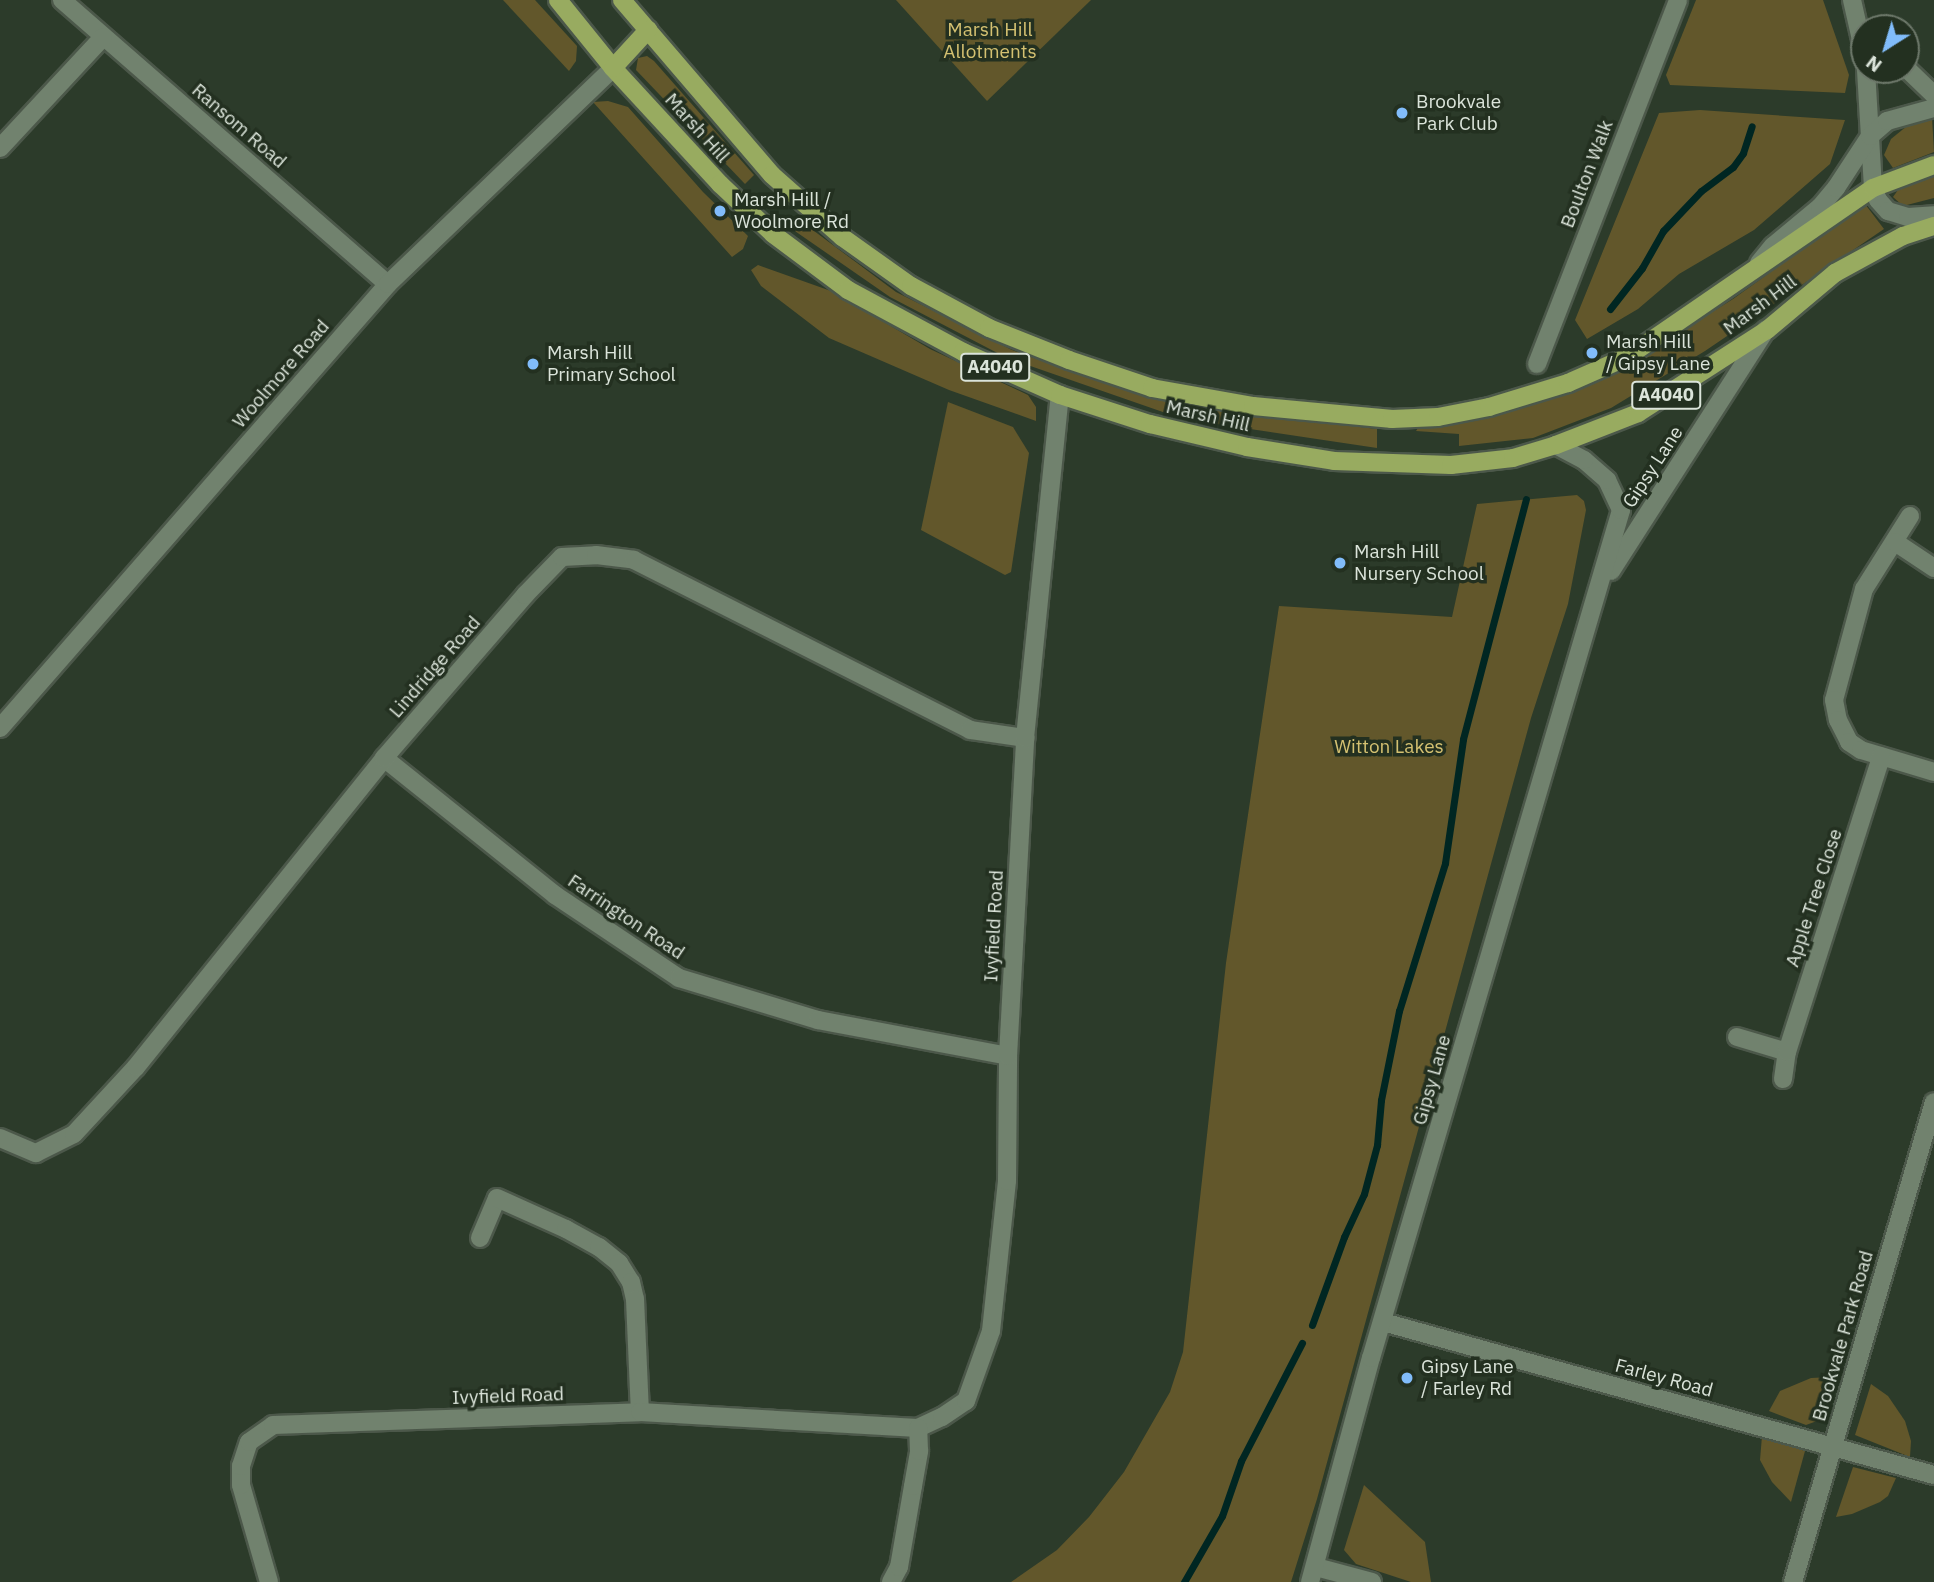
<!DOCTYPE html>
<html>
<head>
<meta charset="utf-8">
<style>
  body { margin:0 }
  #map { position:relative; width:1934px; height:1582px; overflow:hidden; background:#2c3b2a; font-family:"IBM Plex Sans",sans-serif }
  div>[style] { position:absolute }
  .green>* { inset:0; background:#62572b }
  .stream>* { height:7px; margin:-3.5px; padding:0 3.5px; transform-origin:3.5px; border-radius:3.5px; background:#002622 }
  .roads { filter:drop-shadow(2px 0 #4c584a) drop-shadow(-2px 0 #4c584a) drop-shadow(0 2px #4c584a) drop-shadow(0 -2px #4c584a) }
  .minor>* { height:18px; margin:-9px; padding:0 9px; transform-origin:9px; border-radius:9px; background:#71826e }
  .major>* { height:18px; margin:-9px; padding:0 9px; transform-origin:9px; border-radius:9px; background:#98ab60 }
  .dots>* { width:19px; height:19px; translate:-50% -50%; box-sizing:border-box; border:4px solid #233020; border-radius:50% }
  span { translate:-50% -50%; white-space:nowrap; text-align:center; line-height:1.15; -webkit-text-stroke:7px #233020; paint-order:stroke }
  .shield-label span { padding:2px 5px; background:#233020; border:2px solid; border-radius:5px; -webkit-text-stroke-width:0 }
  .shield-label { font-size:18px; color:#dbe4da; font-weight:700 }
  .park-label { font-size:19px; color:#d4c171 }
  .poi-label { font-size:19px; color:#dbe4da }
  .left { translate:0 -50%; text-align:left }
  .street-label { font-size:19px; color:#dbe4da }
  .north { position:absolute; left:1850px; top:14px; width:70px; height:70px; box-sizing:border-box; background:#233020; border:2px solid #6d786a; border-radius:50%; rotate:217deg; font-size:19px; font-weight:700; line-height:28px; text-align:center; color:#dbe4da }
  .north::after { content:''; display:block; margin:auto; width:24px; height:32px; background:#81bcfa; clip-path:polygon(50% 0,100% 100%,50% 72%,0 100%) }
</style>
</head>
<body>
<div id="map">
  <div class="green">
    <i style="clip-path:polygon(503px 0,535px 0,577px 46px,576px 61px,569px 71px)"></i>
    <i style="clip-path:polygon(896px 0,1091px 0,987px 101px)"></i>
    <i style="clip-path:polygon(1696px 0,1823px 0,1849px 75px,1845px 93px,1670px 85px,1666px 75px)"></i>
    <i style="clip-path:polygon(647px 56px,654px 61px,754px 175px,745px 184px,636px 70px,638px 58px)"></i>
    <i style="clip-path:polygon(608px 101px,628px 107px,703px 192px,748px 236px,743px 249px,732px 257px,593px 102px)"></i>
    <i style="clip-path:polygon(1700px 110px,1845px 120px,1830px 164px,1754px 230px,1679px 274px,1638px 309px,1587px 339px,1575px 320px,1659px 113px)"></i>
    <i style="clip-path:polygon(1932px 117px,1934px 152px,1893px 168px,1884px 155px,1891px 139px,1907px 126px)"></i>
    <i style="clip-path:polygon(1934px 174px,1934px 198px,1903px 206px,1893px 197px,1900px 187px)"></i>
    <i style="clip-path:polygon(1865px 204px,1884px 229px,1705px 351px,1611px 408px,1533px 438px,1459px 446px,1459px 434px,1416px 431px,1420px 425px,1517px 409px,1606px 378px,1733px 299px)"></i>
    <i style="clip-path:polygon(798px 219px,896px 292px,1012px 350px,1092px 379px,1190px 406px,1377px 429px,1377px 448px,1183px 419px,1007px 358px,890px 297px,792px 229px)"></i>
    <i style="clip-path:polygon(758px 265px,831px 291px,930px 349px,1028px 395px,1036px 407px,1036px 421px,949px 390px,829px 338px,761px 286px,751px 270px)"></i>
    <i style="clip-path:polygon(948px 402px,1013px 427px,1029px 453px,1011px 572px,1005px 575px,921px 530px)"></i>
    <i style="clip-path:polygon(1577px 495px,1584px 501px,1586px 510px,1568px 604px,1531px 718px,1317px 1499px,1291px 1582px,1011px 1582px,1057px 1550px,1089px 1517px,1124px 1472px,1170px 1392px,1183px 1352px,1226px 963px,1279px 606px,1452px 617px,1477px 504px)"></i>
    <i style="clip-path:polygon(1831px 1377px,1817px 1421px,1806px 1425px,1769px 1411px,1780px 1391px,1811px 1378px)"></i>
    <i style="clip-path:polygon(1871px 1384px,1888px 1396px,1905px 1421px,1911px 1441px,1910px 1457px,1855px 1435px)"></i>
    <i style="clip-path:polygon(1762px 1436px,1805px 1451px,1791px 1502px,1772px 1482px,1760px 1460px)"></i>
    <i style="clip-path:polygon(1853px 1467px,1896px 1478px,1888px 1496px,1880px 1502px,1852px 1514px,1836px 1517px)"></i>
    <i style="clip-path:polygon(1364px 1485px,1425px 1542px,1431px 1582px,1411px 1582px,1356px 1564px,1344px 1550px)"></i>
  </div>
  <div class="stream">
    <i style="left:1610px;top:309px;width:52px;rotate:-52deg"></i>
    <i style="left:1642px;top:268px;width:43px;rotate:-60.4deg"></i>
    <i style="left:1663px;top:231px;width:55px;rotate:-46.5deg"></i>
    <i style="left:1701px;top:191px;width:40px;rotate:-37deg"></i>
    <i style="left:1733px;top:167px;width:17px;rotate:-54deg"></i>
    <i style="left:1743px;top:153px;width:28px;rotate:-72deg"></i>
    <i style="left:1312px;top:1325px;width:94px;rotate:-70deg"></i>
    <i style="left:1344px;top:1237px;width:47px;rotate:-65.1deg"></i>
    <i style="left:1364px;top:1194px;width:51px;rotate:-75.1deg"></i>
    <i style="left:1377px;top:1145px;width:45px;rotate:-84.9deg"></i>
    <i style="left:1381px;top:1100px;width:91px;rotate:-78.6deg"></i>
    <i style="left:1399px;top:1011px;width:155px;rotate:-72.7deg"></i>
    <i style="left:1445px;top:863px;width:125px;rotate:-81.7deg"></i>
    <i style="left:1463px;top:739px;width:248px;rotate:-75.3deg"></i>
    <i style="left:1184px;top:1582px;width:76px;rotate:-60.1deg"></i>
    <i style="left:1222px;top:1516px;width:58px;rotate:-70.9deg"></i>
    <i style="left:1241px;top:1461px;width:133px;rotate:-62.7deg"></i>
  </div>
  <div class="roads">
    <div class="minor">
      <i style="left:62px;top:0;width:432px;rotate:41.1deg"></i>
      <i style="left:1852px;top:0;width:54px;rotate:77.2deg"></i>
      <i style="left:1906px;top:68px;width:39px;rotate:44deg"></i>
      <i style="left:1866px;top:70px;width:118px;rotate:86.6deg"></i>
      <i style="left:1873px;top:188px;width:13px;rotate:67deg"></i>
      <i style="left:1878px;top:200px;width:15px;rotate:48deg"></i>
      <i style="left:1888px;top:211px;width:21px;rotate:17deg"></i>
      <i style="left:1908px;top:217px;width:26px;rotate:-4deg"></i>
      <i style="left:0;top:148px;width:151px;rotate:-47.1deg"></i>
      <i style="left:1759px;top:263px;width:22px;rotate:-51deg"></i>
      <i style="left:1773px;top:246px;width:61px;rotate:-39.7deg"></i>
      <i style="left:1820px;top:207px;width:25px;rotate:-50deg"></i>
      <i style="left:1836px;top:188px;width:62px;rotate:-56.8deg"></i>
      <i style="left:1870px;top:136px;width:23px;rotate:-41deg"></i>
      <i style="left:1887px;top:121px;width:49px;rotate:-15.5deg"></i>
      <i style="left:1537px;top:364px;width:390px;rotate:-68.8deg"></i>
      <i style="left:1910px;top:516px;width:86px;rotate:122.2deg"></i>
      <i style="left:1864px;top:589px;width:115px;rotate:105.1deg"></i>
      <i style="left:1834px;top:700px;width:20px;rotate:79deg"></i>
      <i style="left:1838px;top:720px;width:25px;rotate:63deg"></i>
      <i style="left:1849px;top:742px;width:14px;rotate:34deg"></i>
      <i style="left:1861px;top:750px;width:76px;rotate:16.8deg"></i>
      <i style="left:1895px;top:542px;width:47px;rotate:33.7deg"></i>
      <i style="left:1611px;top:571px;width:287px;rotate:-57.3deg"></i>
      <i style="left:0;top:728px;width:590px;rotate:-48.85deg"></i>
      <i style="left:388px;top:284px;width:312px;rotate:-43.8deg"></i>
      <i style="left:384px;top:758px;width:219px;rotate:38.7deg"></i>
      <i style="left:555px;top:895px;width:149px;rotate:33.8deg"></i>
      <i style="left:679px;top:978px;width:145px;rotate:16.8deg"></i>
      <i style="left:818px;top:1020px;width:193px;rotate:10.7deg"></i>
      <i style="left:1737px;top:1037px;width:52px;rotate:16.7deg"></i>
      <i style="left:1783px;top:1079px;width:27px;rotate:-82deg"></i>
      <i style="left:1787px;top:1052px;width:310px;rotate:-72.3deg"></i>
      <i style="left:0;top:1138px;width:39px;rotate:23deg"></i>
      <i style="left:36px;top:1153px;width:42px;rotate:-26.6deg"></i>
      <i style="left:74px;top:1134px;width:91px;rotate:-47.2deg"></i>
      <i style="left:136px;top:1067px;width:396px;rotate:-51.2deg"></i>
      <i style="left:384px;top:758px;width:216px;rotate:-49.1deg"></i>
      <i style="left:525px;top:595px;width:53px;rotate:-45.8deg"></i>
      <i style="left:562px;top:557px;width:34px;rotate:-3deg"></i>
      <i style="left:596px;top:555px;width:38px;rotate:7deg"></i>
      <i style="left:634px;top:560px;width:377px;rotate:26.8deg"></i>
      <i style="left:970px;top:730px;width:56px;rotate:8.3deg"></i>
      <i style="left:480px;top:1238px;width:43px;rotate:-67deg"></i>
      <i style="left:497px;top:1198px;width:76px;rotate:24.2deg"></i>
      <i style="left:566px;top:1229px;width:38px;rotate:29deg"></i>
      <i style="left:599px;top:1247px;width:26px;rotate:39deg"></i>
      <i style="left:619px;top:1263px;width:22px;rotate:58deg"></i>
      <i style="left:631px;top:1282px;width:17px;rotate:77deg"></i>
      <i style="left:635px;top:1299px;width:113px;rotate:87.5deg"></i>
      <i style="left:1383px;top:1322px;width:572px;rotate:15.52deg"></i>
      <i style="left:1316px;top:1567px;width:58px;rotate:15deg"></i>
      <i style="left:269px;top:1582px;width:101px;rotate:-106.1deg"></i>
      <i style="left:241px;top:1485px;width:19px;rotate:-90deg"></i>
      <i style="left:241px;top:1466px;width:25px;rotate:-72deg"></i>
      <i style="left:249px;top:1442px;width:29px;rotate:-35deg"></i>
      <i style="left:273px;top:1425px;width:367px;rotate:-2deg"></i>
      <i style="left:640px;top:1412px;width:278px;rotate:3.3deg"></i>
      <i style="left:918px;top:1428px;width:26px;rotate:-25deg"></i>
      <i style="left:942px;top:1417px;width:29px;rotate:-34deg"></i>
      <i style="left:966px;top:1401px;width:74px;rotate:-70.3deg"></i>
      <i style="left:991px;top:1331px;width:151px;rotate:-83.9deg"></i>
      <i style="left:1007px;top:1181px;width:125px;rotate:-89.5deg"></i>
      <i style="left:1008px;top:1056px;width:318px;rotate:-86.9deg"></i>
      <i style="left:1025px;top:738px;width:345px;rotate:-84.2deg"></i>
      <i style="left:891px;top:1582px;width:17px;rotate:-62deg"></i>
      <i style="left:899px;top:1567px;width:82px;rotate:-80.2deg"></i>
      <i style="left:913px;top:1486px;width:36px;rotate:-80deg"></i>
      <i style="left:919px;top:1451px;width:23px;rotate:-92deg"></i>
      <i style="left:1310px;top:1582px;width:232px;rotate:-74.8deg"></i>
      <i style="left:1371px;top:1358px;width:884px;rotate:-73.57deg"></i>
      <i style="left:1621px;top:510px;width:33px;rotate:-115deg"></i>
      <i style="left:1607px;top:480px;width:30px;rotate:-139deg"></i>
      <i style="left:1584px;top:460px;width:32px;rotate:-152deg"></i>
      <i style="left:1793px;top:1582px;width:500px;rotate:-73.63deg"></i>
    </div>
    <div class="major">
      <i style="left:558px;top:0;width:87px;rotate:51deg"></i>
      <i style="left:613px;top:68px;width:158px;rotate:47.3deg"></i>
      <i style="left:720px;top:184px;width:73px;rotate:43.3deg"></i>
      <i style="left:773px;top:234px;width:94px;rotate:36.7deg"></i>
      <i style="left:848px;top:290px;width:131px;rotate:28.3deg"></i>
      <i style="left:963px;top:352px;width:106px;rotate:23.9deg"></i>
      <i style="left:1060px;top:395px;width:95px;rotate:17.9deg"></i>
      <i style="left:1150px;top:424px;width:100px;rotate:13.3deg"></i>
      <i style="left:1247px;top:447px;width:88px;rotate:9.1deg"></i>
      <i style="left:1334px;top:461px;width:117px;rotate:2deg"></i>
      <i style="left:1451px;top:465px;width:62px;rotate:-6.4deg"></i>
      <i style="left:1513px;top:458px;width:45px;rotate:-16.8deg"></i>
      <i style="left:1556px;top:445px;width:88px;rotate:-21.3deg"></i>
      <i style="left:1638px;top:413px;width:153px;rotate:-32.8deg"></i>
      <i style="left:1767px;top:330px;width:89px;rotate:-40deg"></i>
      <i style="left:1835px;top:273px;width:77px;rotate:-28.6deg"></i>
      <i style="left:1903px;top:236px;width:33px;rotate:-18deg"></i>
      <i style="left:622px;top:0;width:230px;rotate:49.4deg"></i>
      <i style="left:772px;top:175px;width:94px;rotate:41.5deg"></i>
      <i style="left:842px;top:237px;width:85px;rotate:35.4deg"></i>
      <i style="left:911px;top:286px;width:89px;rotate:28.3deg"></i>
      <i style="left:989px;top:328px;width:86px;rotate:21.8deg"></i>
      <i style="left:1069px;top:360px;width:88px;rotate:18.6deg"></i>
      <i style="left:1152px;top:388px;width:103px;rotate:10.1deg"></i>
      <i style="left:1253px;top:406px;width:140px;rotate:5.3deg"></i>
      <i style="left:1392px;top:419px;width:46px;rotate:-2.5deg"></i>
      <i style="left:1438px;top:417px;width:52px;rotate:-11.1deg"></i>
      <i style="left:1489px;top:407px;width:83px;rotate:-16.9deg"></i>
      <i style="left:1568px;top:383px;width:64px;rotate:-23.8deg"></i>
      <i style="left:1627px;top:357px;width:298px;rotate:-34.5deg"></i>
      <i style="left:1873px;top:188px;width:65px;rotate:-20.7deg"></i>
      <i style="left:613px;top:68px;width:52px;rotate:-47.4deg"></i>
    </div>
  </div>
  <div class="dots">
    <i style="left:1402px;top:113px;background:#81bcfa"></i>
    <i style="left:720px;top:211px;background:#81bcfa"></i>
    <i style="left:1592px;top:353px;background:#81bcfa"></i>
    <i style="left:533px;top:364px;background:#81bcfa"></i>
    <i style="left:1340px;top:563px;background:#81bcfa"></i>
    <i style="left:1407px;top:1378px;background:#81bcfa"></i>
  </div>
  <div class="shield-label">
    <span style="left:995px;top:367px">A4040</span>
    <span style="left:1666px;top:395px">A4040</span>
  </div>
  <div class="park-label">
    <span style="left:990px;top:41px">Marsh Hill<br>Allotments</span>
    <span style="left:1389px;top:747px">Witton Lakes</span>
  </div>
  <div class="poi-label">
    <span class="left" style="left:1416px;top:113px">Brookvale<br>Park Club</span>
    <span class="left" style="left:734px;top:211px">Marsh Hill /<br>Woolmore Rd</span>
    <span class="left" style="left:1606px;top:353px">Marsh Hill<br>/ Gipsy Lane</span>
    <span class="left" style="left:547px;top:364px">Marsh Hill<br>Primary School</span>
    <span class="left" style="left:1354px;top:563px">Marsh Hill<br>Nursery School</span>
    <span class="left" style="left:1421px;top:1378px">Gipsy Lane<br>/ Farley Rd</span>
  </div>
  <div class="street-label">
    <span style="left:239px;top:126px;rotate:41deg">Ransom Road</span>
    <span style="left:697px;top:128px;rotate:48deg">Marsh Hill</span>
    <span style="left:1587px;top:174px;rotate:-69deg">Boulton Walk</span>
    <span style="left:1760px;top:305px;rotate:-37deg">Marsh Hill</span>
    <span style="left:281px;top:374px;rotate:-49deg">Woolmore Road</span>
    <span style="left:1208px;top:416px;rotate:13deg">Marsh Hill</span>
    <span style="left:1653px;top:467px;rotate:-57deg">Gipsy Lane</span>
    <span style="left:435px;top:667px;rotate:-49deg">Lindridge Road</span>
    <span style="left:1814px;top:898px;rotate:-72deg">Apple Tree Close</span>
    <span style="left:626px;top:917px;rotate:34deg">Farrington Road</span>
    <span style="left:994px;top:926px;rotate:-87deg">Ivyfield Road</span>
    <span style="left:1432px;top:1080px;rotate:-74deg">Gipsy Lane</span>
    <span style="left:1843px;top:1336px;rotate:-74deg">Brookvale Park Road</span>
    <span style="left:1664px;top:1378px;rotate:15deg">Farley Road</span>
    <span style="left:508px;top:1396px;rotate:-2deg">Ivyfield Road</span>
  </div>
  <div class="north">N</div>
</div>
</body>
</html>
